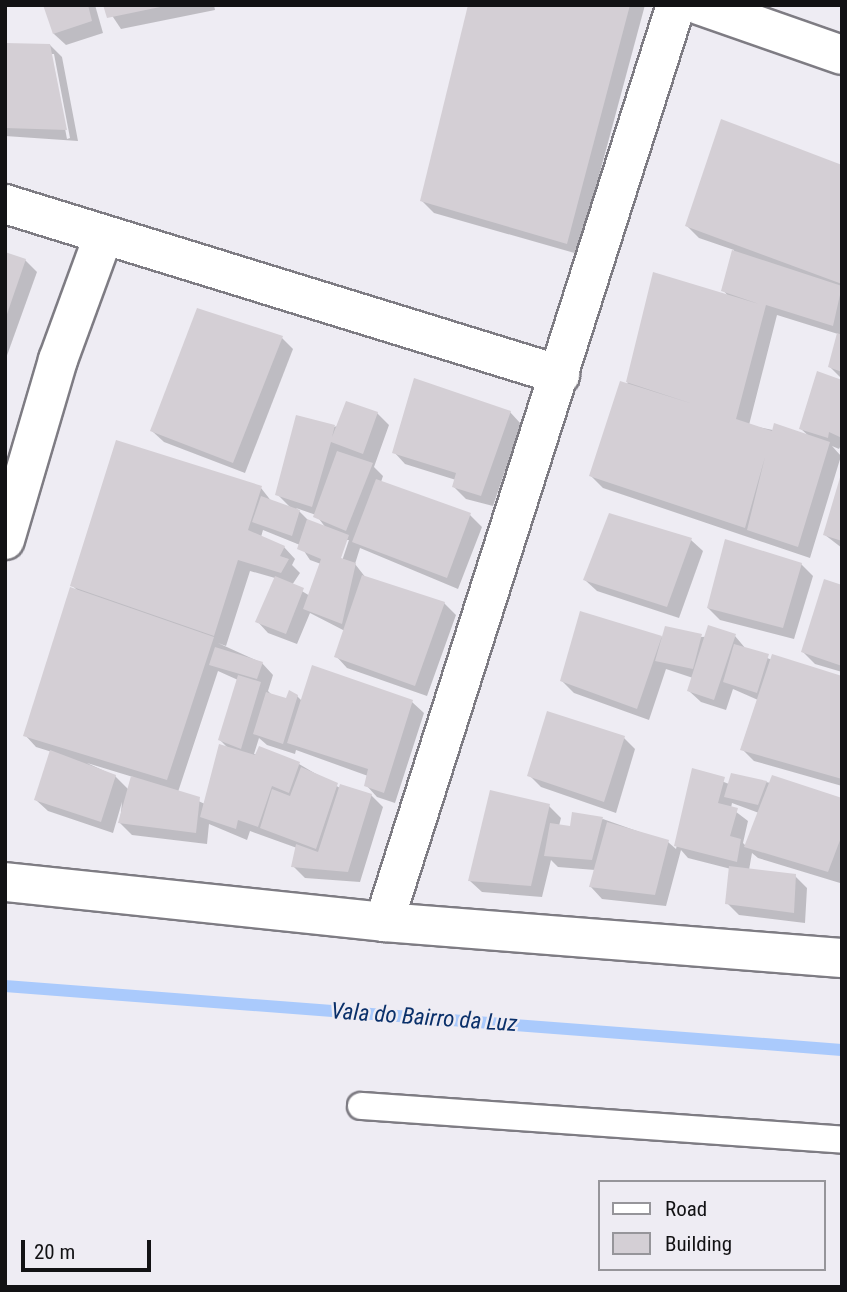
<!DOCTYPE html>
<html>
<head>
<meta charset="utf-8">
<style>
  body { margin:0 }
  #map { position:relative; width:847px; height:1292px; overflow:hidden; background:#eeecf3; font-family:"Roboto Condensed",sans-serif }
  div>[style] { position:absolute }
  .shadow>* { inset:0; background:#0003 }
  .stream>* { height:12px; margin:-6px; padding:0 6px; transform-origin:6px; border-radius:6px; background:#aacafc }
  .building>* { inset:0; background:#d4cfd5 }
  .roads { filter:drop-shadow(2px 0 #7e7c83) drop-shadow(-2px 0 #7e7c83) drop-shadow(0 2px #7e7c83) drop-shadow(0 -2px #7e7c83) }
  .lane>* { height:26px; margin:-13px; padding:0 13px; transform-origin:13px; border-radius:13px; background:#fff }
  .street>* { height:38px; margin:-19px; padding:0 19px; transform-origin:19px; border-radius:19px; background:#fff }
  span { translate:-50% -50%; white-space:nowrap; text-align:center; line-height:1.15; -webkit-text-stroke:5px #eeecf3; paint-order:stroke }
  .water-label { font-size:23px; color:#0a306a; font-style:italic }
  .frame { position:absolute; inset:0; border:7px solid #121214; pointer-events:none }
  .legend { position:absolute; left:598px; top:1180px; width:228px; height:91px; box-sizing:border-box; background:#eeecf3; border:2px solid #96959a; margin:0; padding:9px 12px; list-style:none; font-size:21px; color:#121214 }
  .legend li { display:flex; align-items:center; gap:14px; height:35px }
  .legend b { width:35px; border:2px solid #96959a }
  .scale { position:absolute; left:21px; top:1240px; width:130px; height:32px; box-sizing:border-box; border:4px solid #121214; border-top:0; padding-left:9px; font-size:21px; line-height:24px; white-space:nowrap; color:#121214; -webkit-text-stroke:5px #eeecf3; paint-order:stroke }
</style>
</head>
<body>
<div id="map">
  <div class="shadow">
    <i style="clip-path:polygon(45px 5px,95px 5px,103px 33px,66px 45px,54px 34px)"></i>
    <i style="clip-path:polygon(105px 5px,214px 5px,215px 10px,121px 29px)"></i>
    <i style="clip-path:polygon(470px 5px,645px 5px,578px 254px,434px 213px,422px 201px)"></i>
    <i style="clip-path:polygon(evenodd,5px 45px,50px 45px,62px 57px,78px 141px,5px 136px,5px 45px,51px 54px,54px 54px,70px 138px,67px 139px,51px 54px)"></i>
    <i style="clip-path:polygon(842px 167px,842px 379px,830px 367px,838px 334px,777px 315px,749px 425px,811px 438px,801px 429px,842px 382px,842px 443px,839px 449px,832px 446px,841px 456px,810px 558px,603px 488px,591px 476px,627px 385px,654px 274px,729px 297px,723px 290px,734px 250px,699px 238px,687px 226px)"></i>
    <i style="clip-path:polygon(5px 254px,25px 260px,37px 272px,5px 361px)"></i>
    <i style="clip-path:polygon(282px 338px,293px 349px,245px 473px,164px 442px,152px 431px)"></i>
    <i style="clip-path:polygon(510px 412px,521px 424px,493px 506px,466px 499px,454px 487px,456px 480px,405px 464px,394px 452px)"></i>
    <i style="clip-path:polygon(evenodd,377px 413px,389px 425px,374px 467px,383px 476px,381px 482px,470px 515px,482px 527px,458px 589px,360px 548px,355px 564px,366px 578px,444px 603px,456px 615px,427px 696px,347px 668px,336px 656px,345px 631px,310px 613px,297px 644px,268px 633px,257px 621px,275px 578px,250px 571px,226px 646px,218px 643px,262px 663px,273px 675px,268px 691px,273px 696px,287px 701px,297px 696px,302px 701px,412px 702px,424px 713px,395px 803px,377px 797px,366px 785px,368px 776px,296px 750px,295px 754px,267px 745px,259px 738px,254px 754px,299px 764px,340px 788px,371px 795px,383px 807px,360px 882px,305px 878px,293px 866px,297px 848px,250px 831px,247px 840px,209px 824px,207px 844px,132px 835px,120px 823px,122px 802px,113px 833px,48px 811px,36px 800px,52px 752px,36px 747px,25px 735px,79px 592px,72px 585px,261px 488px,272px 502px,292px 509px,277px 494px,334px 427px,377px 413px,296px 508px,316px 515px,326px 528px,309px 521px,296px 508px,377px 413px,263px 530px,300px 545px,310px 560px,321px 564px,310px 596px,292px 585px,300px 573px,292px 565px,295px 559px,284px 547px,261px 537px,263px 530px,377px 413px,346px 540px,349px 540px,340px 567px,337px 566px,346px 540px,377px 413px,218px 671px,238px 680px,220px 740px,229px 749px,205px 804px,178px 792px,218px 671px,377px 413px,87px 763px,133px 777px,129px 790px,115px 776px,87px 763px)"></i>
    <i style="clip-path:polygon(842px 478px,842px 548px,825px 535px)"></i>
    <i style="clip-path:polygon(691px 540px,703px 551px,679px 618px,597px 591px,585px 580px)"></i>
    <i style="clip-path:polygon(801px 564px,813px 576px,794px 639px,720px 620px,708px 608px)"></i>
    <i style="clip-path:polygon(842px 587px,842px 672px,815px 664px,803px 652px)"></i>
    <i style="clip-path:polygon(581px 613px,664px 638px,735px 636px,746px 649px,772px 660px,842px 678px,842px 786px,754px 761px,742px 749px,758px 700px,733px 689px,726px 710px,701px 702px,689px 691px,693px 678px,666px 669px,649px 720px,574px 693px,562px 681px)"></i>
    <i style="clip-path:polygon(624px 738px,635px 749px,616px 813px,541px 787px,529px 775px)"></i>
    <i style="clip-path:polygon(evenodd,693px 770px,729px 784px,766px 782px,842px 799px,840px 883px,758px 858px,752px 853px,749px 870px,795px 876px,807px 888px,805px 923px,739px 915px,727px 903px,731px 869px,688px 858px,681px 850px,666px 906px,602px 899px,591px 887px,595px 870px,558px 867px,551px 860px,542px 897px,482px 892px,470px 881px,549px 806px,561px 818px,559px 826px,571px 828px,603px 819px,668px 842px,676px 849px,693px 770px,732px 803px,759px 813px,746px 846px,743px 843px,748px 821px,731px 808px,732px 803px)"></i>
  </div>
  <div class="stream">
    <i style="left:5px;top:986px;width:839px;rotate:4.37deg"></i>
  </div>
  <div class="building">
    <i style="clip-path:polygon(43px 5px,88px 5px,92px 21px,53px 34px)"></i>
    <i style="clip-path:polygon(103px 5px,165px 5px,165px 6px,107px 18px)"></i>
    <i style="clip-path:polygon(468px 5px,630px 5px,567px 244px,420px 201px)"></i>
    <i style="clip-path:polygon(5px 43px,50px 44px,67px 130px,5px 128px)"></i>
    <i style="clip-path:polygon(721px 119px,842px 165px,842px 284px,685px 226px)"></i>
    <i style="clip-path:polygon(732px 250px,842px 286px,833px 326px,766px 305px,736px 419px,772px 431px,774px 423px,830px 442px,798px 547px,747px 530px,765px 457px,745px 528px,589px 476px,620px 381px,693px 404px,626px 382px,653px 272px,759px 304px,721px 291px)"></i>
    <i style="clip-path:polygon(5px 252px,26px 259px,6px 317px,5px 317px)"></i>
    <i style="clip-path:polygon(197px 308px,283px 336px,233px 463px,150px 431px)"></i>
    <i style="clip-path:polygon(837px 333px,842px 335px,842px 372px,828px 367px)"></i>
    <i style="clip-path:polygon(817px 371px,842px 380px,842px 438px,829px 432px,828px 438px,799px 429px)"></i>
    <i style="clip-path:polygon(414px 378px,511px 411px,481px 496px,452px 487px,456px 473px,392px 453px)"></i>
    <i style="clip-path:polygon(346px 401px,378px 412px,363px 454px,331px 442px,312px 507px,275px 495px,296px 415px,335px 425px,332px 437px)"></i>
    <i style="clip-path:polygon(116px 440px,262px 486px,248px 530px,285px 546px,280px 556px,289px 559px,281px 573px,238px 560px,214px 636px,70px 586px)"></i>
    <i style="clip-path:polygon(337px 451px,373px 463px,346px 531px,313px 517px)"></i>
    <i style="clip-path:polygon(841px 474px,842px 474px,842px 541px,823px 535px)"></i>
    <i style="clip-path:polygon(376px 479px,471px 513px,447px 578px,352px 542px)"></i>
    <i style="clip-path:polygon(261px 496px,300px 510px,292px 536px,252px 522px)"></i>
    <i style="clip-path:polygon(609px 513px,692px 538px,667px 607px,583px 580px)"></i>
    <i style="clip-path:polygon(307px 519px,349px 535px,341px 558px,356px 563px,342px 624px,303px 609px,321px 559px,297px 549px)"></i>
    <i style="clip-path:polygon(725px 539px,802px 563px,783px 628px,707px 608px)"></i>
    <i style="clip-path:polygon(362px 575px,445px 602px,415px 686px,334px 657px)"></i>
    <i style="clip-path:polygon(275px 576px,304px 588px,286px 634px,255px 622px)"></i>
    <i style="clip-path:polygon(824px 579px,842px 585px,842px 666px,801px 652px)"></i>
    <i style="clip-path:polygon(70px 587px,214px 637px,167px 780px,23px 736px)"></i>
    <i style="clip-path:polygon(580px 611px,662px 636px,637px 709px,560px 681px)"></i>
    <i style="clip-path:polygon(708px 625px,736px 634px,714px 700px,687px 691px)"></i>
    <i style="clip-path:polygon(665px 626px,702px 634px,693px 669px,655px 661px)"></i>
    <i style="clip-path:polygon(734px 644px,769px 654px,757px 693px,723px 682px)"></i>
    <i style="clip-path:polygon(215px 647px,263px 662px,257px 679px,209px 665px)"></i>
    <i style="clip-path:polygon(772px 654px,842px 676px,842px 779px,740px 750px)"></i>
    <i style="clip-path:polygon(312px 665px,413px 700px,384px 793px,364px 786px,368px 769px,287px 743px)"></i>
    <i style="clip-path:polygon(238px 675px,261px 682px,241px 749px,218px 740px)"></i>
    <i style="clip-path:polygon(289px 690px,298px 695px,283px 744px,253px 734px,266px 692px,286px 698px)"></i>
    <i style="clip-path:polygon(547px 711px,625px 736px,604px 802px,527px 776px)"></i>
    <i style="clip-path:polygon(219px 744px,255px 755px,259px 746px,300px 762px,289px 793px,272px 786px,258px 827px,238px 820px,236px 829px,200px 817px)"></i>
    <i style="clip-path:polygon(50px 750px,116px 775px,101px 822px,34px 800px)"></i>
    <i style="clip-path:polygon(301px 767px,338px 783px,316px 849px,260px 828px,272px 789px,290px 796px)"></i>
    <i style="clip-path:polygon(692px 768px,725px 777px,718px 803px,738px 808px,730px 836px,741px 839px,737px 862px,674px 846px)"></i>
    <i style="clip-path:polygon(731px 773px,767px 781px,758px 805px,724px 797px)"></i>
    <i style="clip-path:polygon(772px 775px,842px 798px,842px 835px,828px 872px,744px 847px)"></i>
    <i style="clip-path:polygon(131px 776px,200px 797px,196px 833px,118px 823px)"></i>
    <i style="clip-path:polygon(340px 784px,372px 794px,348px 872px,291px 867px,296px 844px,318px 852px)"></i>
    <i style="clip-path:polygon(490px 790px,550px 804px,531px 886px,468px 881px)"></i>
    <i style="clip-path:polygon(572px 812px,603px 817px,592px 860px,544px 856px,550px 823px,570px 826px)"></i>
    <i style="clip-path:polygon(607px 822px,669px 840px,655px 895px,589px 887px)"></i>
    <i style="clip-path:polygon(729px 866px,796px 874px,794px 913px,725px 904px)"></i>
  </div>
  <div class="roads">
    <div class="lane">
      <i style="left:361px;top:1106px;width:482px;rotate:4deg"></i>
    </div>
    <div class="street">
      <i style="left:699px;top:5px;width:151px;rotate:19.3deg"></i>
      <i style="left:5px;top:204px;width:581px;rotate:17.12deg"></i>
      <i style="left:5px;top:540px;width:188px;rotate:-73.6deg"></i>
      <i style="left:58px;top:360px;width:131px;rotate:-69.9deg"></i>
      <i style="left:5px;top:882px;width:381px;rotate:6deg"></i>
      <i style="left:384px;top:922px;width:459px;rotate:4.5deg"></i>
      <i style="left:384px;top:922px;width:962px;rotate:-72.34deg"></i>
    </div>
  </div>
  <div class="water-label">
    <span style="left:424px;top:1018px;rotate:4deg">Vala do Bairro da Luz</span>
  </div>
  <div class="frame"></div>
  <ul class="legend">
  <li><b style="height:9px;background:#fff"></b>Road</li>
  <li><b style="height:19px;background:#d4cfd5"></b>Building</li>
  </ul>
  <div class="scale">20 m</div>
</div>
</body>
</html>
